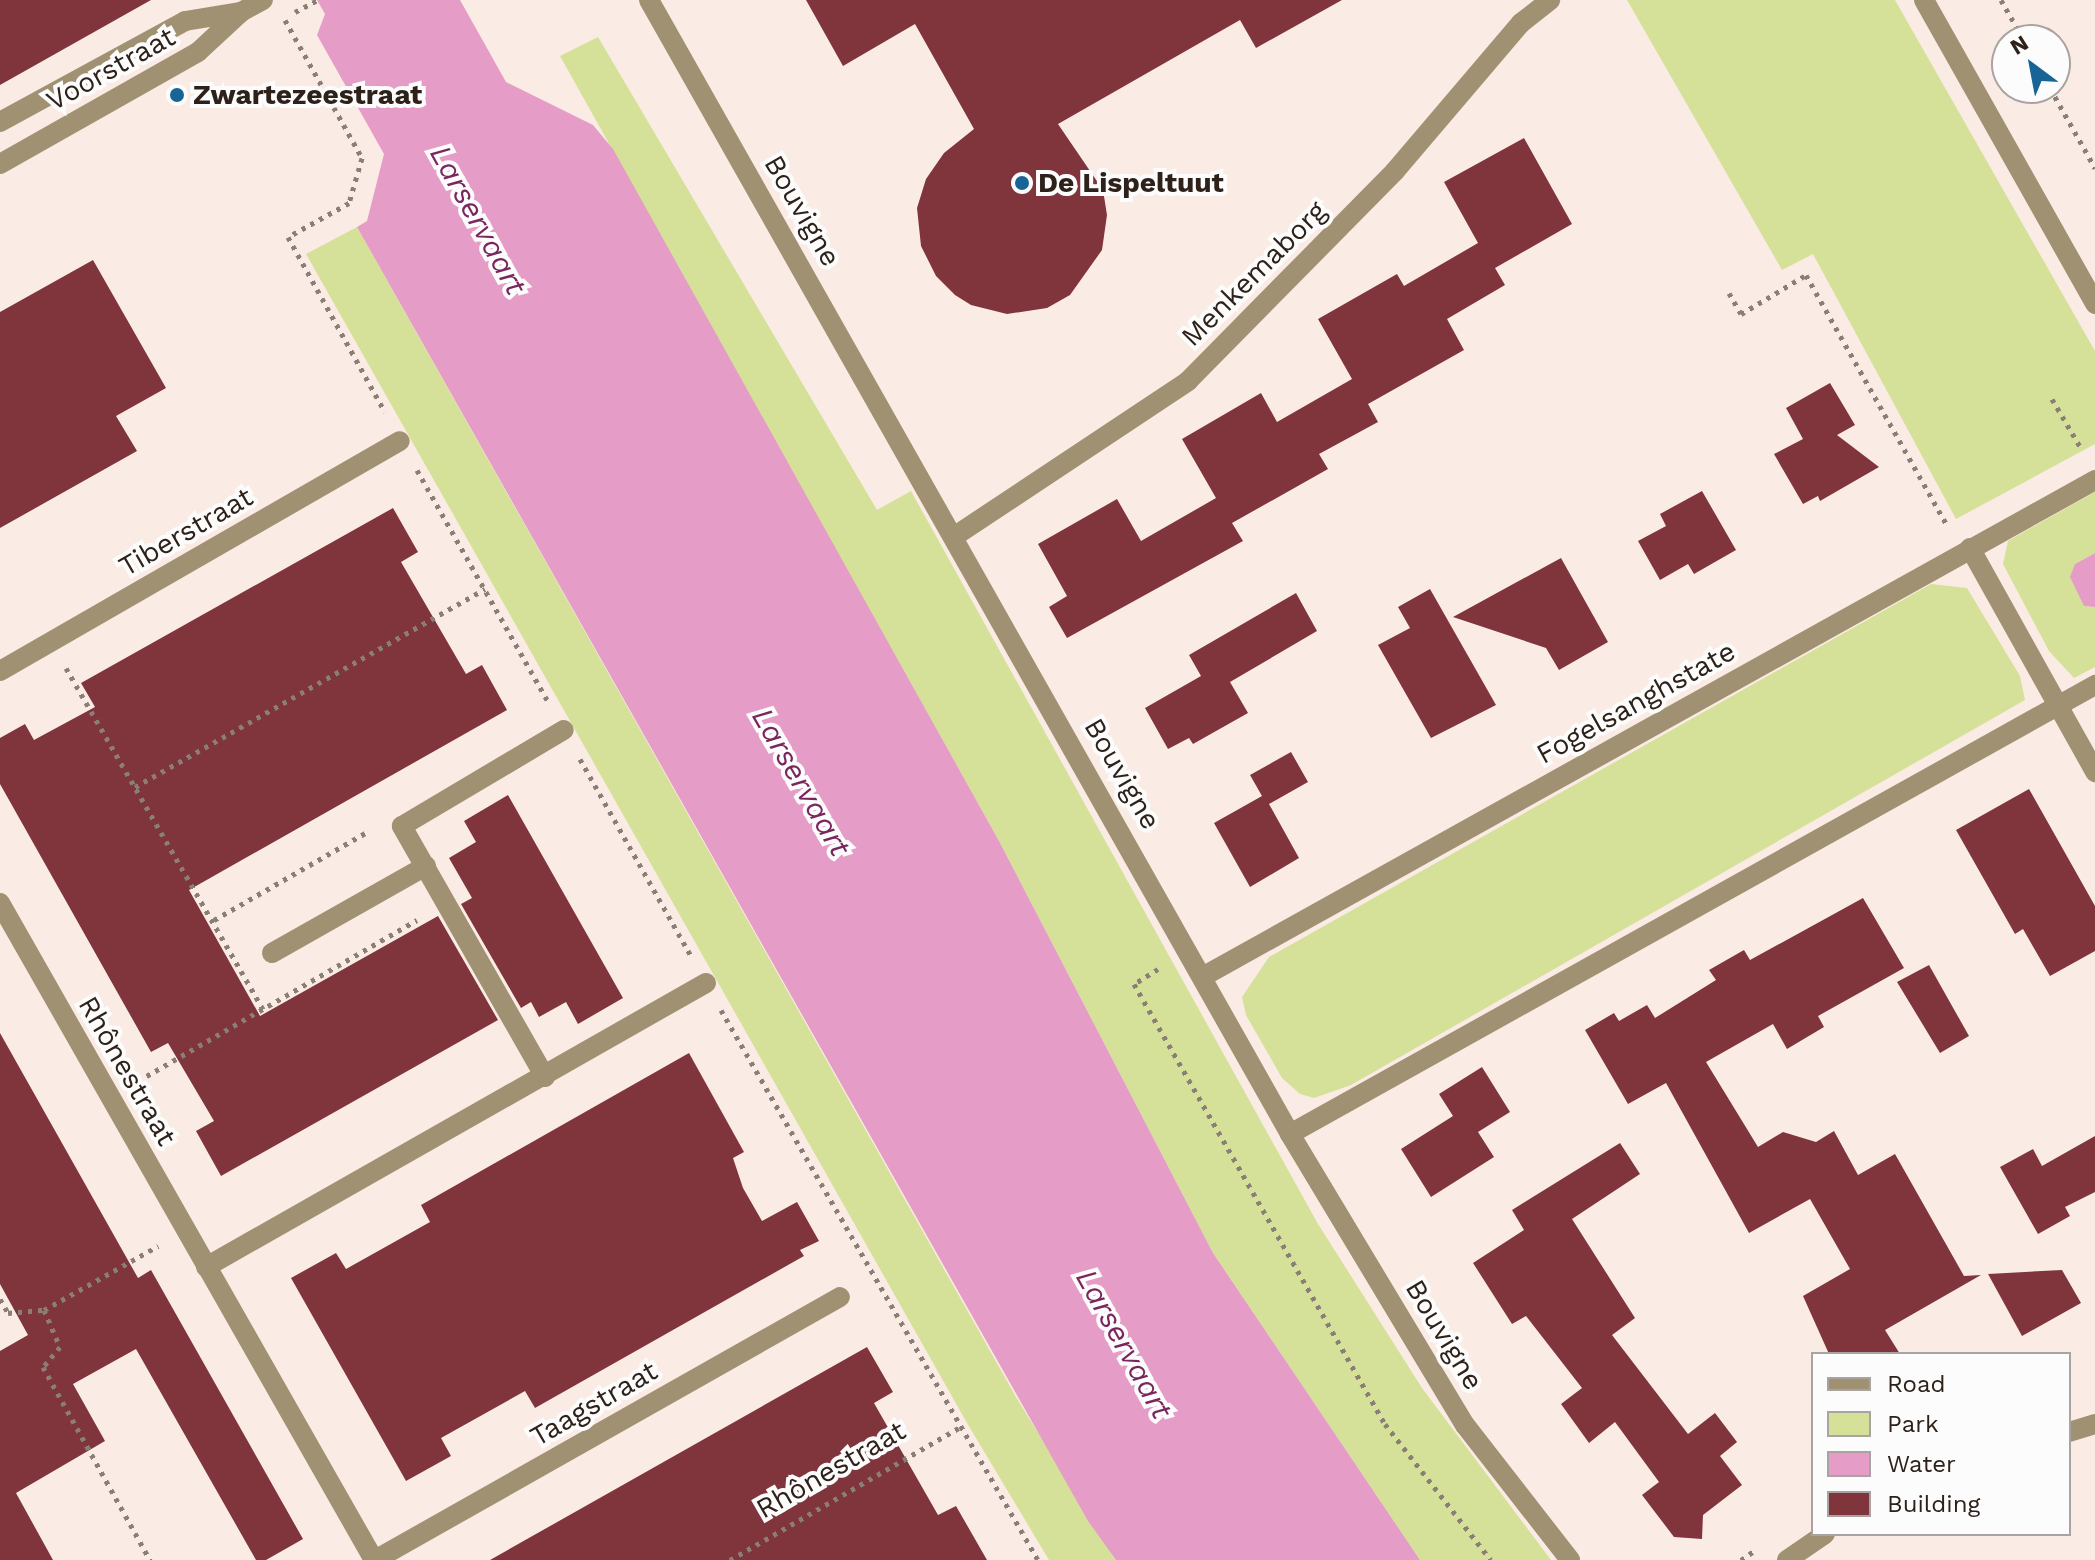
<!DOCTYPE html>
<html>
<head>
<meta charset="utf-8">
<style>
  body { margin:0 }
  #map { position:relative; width:2095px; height:1560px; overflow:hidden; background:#faece4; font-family:"Work Sans",sans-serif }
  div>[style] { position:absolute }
  .green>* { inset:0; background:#d5e098 }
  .water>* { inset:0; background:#e59cc7 }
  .building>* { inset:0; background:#80353d }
  .path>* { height:5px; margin-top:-2.5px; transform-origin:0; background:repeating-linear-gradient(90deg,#8b7e76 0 4px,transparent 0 10px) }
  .minor>* { height:20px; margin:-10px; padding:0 10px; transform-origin:10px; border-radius:10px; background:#a19173 }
  .dots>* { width:22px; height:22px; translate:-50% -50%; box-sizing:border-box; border:4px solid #fcfcfc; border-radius:50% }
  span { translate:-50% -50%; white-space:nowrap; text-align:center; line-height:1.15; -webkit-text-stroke:8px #fcfcfc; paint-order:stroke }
  .street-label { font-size:28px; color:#2d211a }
  .poi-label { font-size:28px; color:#2d211a; font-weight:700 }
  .left { translate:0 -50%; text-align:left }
  .water-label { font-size:30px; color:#7a265e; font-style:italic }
  .legend { position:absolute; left:1811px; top:1352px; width:260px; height:184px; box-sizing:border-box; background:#fcfcfc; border:2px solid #a9a4a2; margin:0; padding:10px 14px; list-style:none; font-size:24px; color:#2d211a }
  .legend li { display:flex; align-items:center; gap:16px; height:40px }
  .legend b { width:40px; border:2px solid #a9a4a2 }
  .north { position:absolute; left:1991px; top:24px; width:80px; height:80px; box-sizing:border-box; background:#fcfcfc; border:2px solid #a9a4a2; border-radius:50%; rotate:328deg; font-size:22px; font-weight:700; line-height:32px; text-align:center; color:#2d211a }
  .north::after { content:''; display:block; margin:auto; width:28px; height:36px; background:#196497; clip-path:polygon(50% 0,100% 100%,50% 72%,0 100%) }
</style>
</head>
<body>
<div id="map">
  <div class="green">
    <i style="clip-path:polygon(1627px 0,1895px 0,2095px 351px,2095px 444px,1956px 519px,1813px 254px,1782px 270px)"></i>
    <i style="clip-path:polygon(598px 37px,877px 510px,911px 491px,1318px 1224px,1422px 1388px,1551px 1560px,1420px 1560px,1213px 1253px,999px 841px,560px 56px)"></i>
    <i style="clip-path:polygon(357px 227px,1016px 1397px,1116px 1560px,1049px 1560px,967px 1423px,306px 254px)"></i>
    <i style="clip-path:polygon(2095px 492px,2095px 553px,2075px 564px,2084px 606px,2095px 607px,2095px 667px,2074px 678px,2049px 651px,2003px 564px,2008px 541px)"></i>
    <i style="clip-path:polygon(1931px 584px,1967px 588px,2020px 676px,2025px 700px,1351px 1085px,1314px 1098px,1300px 1094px,1282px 1078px,1246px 1015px,1242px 997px,1269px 957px)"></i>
  </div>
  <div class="water">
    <i style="clip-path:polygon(317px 0,460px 0,506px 82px,593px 125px,613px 149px,999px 841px,1213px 1253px,1420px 1560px,1116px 1560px,1088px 1521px,357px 227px,367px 221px,384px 154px,317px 35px,325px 14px)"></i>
    <i style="clip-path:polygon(2095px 553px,2095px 607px,2084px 606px,2070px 577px,2075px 564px)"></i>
  </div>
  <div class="building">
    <i style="clip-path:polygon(0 0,151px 0,0 85px)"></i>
    <i style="clip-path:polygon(806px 0,1342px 0,1256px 48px,1240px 20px,1058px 124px,1103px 190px,1107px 215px,1102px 250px,1070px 295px,1047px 308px,1007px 314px,971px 305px,955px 295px,936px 276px,921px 246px,917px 208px,926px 179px,944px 153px,974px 129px,915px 24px,843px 66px)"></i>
    <i style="clip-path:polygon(1524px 138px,1572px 224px,1495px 268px,1505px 285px,1447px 319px,1464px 350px,1368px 404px,1378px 422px,1319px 454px,1328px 469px,1232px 523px,1243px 541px,1067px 638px,1049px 607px,1067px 596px,1038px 544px,1117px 499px,1141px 541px,1216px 498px,1182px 439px,1261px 393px,1277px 422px,1352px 379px,1318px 319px,1397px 274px,1404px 286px,1478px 243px,1444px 182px)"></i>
    <i style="clip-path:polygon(93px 260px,166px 388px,116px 416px,137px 451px,0 528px,0 312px)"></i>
    <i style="clip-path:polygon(1830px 383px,1855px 425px,1837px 435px,1879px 467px,1820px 501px,1818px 496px,1803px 504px,1774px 454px,1803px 439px,1786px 408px)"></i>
    <i style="clip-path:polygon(1702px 491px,1736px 550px,1694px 574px,1688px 564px,1660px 580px,1638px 541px,1666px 526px,1660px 514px)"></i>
    <i style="clip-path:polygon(393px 508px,418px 552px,401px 562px,466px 674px,482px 665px,507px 710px,189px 890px,260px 1016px,438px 916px,498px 1020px,221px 1176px,196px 1131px,214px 1121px,168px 1043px,151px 1052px,0 784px,0 738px,25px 724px,34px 740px,95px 707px,81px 683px)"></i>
    <i style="clip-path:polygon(1561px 558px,1608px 642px,1559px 670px,1546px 648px,1453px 617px)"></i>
    <i style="clip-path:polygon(1430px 589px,1496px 705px,1431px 738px,1378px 645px,1410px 628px,1398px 607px)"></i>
    <i style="clip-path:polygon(1296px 593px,1317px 631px,1230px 682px,1248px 713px,1193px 744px,1189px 738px,1168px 749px,1145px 708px,1201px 676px,1189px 655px)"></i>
    <i style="clip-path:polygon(1291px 752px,1308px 782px,1269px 804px,1299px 858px,1250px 887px,1214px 823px,1262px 796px,1250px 775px)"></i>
    <i style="clip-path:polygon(2029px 789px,2095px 906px,2095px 951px,2050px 976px,2023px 929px,2015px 934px,1956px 830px)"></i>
    <i style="clip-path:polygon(508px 795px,623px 998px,578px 1024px,566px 1002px,539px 1017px,531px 1002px,521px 1008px,461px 904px,472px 898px,449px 858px,476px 842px,464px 821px)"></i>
    <i style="clip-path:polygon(1863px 898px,1904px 968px,1818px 1016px,1824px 1027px,1787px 1049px,1773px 1024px,1706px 1062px,1758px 1147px,1783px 1132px,1816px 1142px,1834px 1131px,1858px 1175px,1895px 1154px,1964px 1276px,1981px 1275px,1885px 1330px,1900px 1354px,1829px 1354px,1803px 1296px,1850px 1269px,1810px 1199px,1749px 1233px,1666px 1083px,1628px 1104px,1585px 1030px,1614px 1013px,1619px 1021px,1647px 1005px,1655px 1018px,1716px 980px,1709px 970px,1744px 950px,1750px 960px)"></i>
    <i style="clip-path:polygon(1929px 965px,1969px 1036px,1940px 1053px,1897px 982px)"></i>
    <i style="clip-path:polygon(0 1033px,138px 1278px,151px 1270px,303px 1539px,266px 1560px,256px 1560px,136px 1349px,73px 1384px,105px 1441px,16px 1493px,53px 1560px,0 1560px,0 1351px,28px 1335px,0 1284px)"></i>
    <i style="clip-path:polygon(689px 1053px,744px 1152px,733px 1158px,743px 1188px,762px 1221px,797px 1202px,819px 1241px,800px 1250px,804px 1256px,535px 1408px,525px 1391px,441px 1438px,451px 1456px,406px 1481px,291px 1278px,336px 1253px,346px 1269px,430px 1222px,421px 1205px)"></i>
    <i style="clip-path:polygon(1482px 1067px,1510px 1112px,1478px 1132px,1494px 1157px,1431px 1197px,1401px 1149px,1453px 1116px,1439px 1094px)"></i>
    <i style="clip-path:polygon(2095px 1136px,2095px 1192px,2065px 1207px,2070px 1216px,2038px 1234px,2000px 1167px,2033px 1149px,2042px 1166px)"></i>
    <i style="clip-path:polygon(1620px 1143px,1640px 1174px,1572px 1219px,1635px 1318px,1612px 1335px,1688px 1434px,1715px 1413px,1737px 1442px,1720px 1456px,1742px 1485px,1703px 1515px,1702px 1539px,1674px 1537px,1642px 1495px,1659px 1482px,1615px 1422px,1589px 1443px,1561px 1404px,1582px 1388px,1526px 1316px,1512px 1324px,1473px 1263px,1524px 1230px,1512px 1210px)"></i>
    <i style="clip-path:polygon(2062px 1270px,2081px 1303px,2022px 1336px,1988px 1274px)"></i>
    <i style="clip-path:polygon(867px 1347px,893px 1392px,874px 1403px,938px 1515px,956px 1506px,987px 1560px,490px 1560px)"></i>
  </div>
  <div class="path">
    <i style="left:2001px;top:0;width:46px;rotate:60.1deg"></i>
    <i style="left:295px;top:12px;width:26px;rotate:-28deg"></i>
    <i style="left:285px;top:20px;width:158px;rotate:60.8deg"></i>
    <i style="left:362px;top:158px;width:47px;rotate:106.1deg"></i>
    <i style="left:349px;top:203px;width:70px;rotate:150.9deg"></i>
    <i style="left:288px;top:237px;width:200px;rotate:61deg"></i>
    <i style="left:2050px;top:88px;width:92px;rotate:60.6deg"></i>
    <i style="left:1729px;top:293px;width:24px;rotate:60deg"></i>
    <i style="left:1741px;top:314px;width:76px;rotate:-31deg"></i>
    <i style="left:1806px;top:275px;width:287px;rotate:60.6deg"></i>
    <i style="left:2052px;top:399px;width:59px;rotate:59.5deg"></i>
    <i style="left:417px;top:470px;width:266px;rotate:60.5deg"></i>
    <i style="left:66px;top:668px;width:394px;rotate:60deg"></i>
    <i style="left:580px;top:759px;width:226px;rotate:60.6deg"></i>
    <i style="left:135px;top:787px;width:402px;rotate:-29.5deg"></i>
    <i style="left:214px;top:920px;width:179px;rotate:-29.9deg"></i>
    <i style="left:1158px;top:969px;width:28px;rotate:148deg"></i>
    <i style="left:1134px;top:984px;width:507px;rotate:60.3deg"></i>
    <i style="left:1385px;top:1424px;width:172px;rotate:52.1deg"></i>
    <i style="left:721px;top:1010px;width:635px;rotate:60.04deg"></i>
    <i style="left:138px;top:1081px;width:322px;rotate:-30deg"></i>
    <i style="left:0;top:1299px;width:16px;rotate:60deg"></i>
    <i style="left:8px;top:1313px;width:36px;rotate:-5deg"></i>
    <i style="left:44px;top:1310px;width:40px;rotate:66.6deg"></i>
    <i style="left:60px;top:1347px;width:26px;rotate:130deg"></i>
    <i style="left:43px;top:1367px;width:221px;rotate:61deg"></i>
    <i style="left:44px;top:1310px;width:131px;rotate:-29.3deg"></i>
    <i style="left:730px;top:1560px;width:264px;rotate:-30deg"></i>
    <i style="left:1741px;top:1560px;width:19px;rotate:-35deg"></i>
  </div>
  <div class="minor">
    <i style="left:649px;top:0;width:1303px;rotate:60.52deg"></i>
    <i style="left:1290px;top:1134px;width:340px;rotate:59deg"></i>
    <i style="left:1465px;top:1425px;width:171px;rotate:52.1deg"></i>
    <i style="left:1924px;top:0;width:349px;rotate:60.6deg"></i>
    <i style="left:0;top:122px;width:211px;rotate:-28.6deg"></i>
    <i style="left:185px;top:21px;width:57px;rotate:-9.1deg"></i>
    <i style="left:0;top:164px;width:227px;rotate:-29.5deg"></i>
    <i style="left:198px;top:52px;width:59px;rotate:-42.9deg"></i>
    <i style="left:241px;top:12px;width:25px;rotate:-29deg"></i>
    <i style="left:955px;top:536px;width:280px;rotate:-33.6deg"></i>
    <i style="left:1188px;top:381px;width:295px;rotate:-45.4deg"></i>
    <i style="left:1395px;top:171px;width:194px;rotate:-49.6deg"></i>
    <i style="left:1521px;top:23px;width:37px;rotate:-38deg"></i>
    <i style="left:1970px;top:548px;width:257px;rotate:60.8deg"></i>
    <i style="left:0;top:671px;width:461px;rotate:-29.9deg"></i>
    <i style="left:0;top:903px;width:756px;rotate:60.35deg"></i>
    <i style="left:272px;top:953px;width:177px;rotate:-29.5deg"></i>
    <i style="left:1204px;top:976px;width:1020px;rotate:-29.1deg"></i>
    <i style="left:545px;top:1077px;width:289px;rotate:-119.7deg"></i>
    <i style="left:402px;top:826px;width:188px;rotate:-30.7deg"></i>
    <i style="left:1290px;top:1134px;width:922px;rotate:-29.15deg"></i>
    <i style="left:206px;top:1267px;width:575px;rotate:-29.6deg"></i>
    <i style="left:2069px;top:1432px;width:27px;rotate:-17deg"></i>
    <i style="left:375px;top:1560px;width:534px;rotate:-29.49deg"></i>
    <i style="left:1787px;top:1560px;width:46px;rotate:-34.4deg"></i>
  </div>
  <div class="dots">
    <i style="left:177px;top:95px;background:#196497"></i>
    <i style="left:1022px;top:183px;background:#196497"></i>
  </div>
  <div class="street-label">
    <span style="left:111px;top:69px;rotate:-29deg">Voorstraat</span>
    <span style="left:802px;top:211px;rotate:60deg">Bouvigne</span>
    <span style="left:1254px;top:274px;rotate:-45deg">Menkemaborg</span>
    <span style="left:186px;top:532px;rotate:-30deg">Tiberstraat</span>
    <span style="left:1636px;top:703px;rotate:-29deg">Fogelsanghstate</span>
    <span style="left:1122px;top:774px;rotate:60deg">Bouvigne</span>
    <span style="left:127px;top:1071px;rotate:60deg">Rhônestraat</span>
    <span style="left:1444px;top:1335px;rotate:59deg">Bouvigne</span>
    <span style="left:594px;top:1404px;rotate:-30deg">Taagstraat</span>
    <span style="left:831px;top:1470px;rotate:-30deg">Rhônestraat</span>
  </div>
  <div class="poi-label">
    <span class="left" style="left:193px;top:95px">Zwartezeestraat</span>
    <span class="left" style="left:1038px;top:183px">De Lispeltuut</span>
  </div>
  <div class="water-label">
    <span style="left:478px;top:220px;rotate:61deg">Larservaart</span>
    <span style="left:801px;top:782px;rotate:60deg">Larservaart</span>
    <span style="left:1124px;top:1344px;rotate:61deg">Larservaart</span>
  </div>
  <ul class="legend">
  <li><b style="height:10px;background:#a19173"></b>Road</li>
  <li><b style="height:22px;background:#d5e098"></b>Park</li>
  <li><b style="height:22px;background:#e59cc7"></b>Water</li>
  <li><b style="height:22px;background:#80353d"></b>Building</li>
  </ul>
  <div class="north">N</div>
</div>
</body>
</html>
